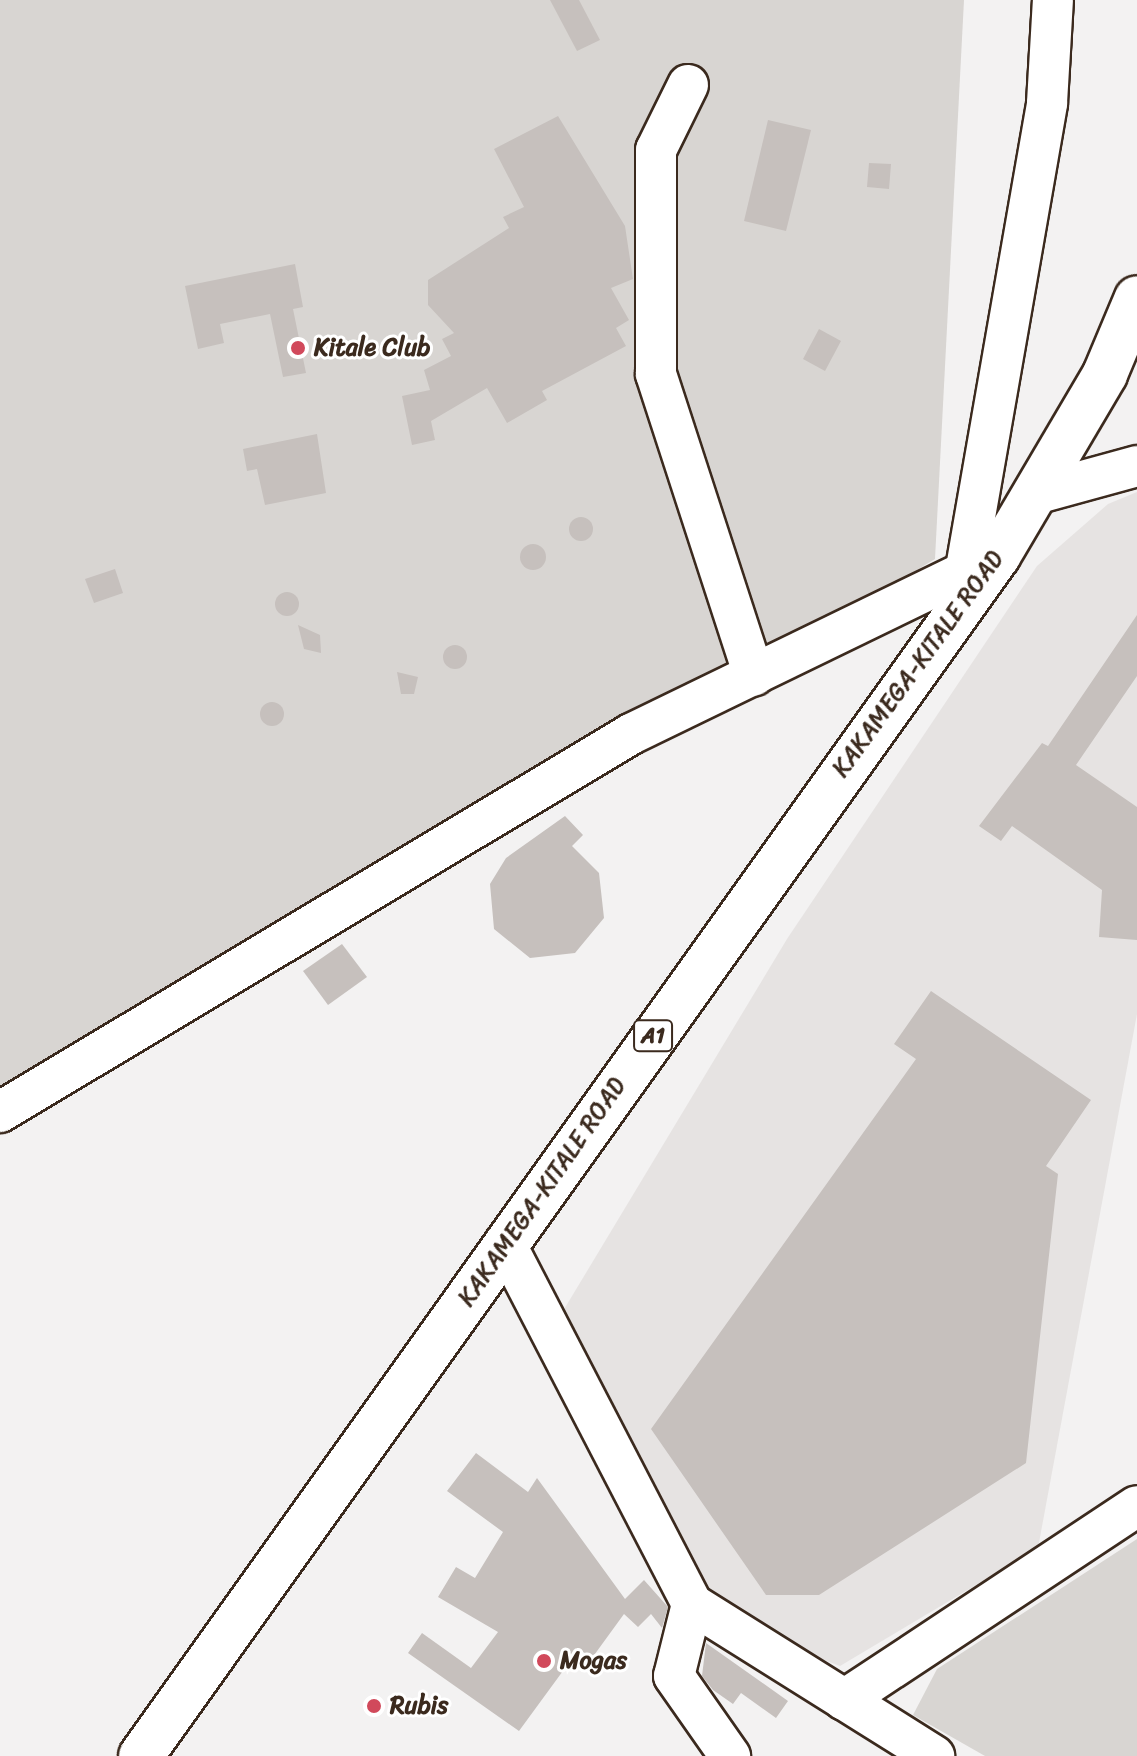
<!DOCTYPE html>
<html>
<head>
<meta charset="utf-8">
<style>
  body { margin:0 }
  #map { position:relative; width:1137px; height:1756px; overflow:hidden; background:#f3f2f2; font-family:Sriracha,sans-serif }
  div>[style] { position:absolute }
  .built>* { inset:0; background:#e6e3e2 }
  .green>* { inset:0; background:#d8d5d2 }
  .building>* { inset:0; background:#c6c0bd }
  .round { border-radius:50% }
  .roads { filter:drop-shadow(2px 0 #3b2a1e) drop-shadow(-2px 0 #3b2a1e) drop-shadow(0 2px #3b2a1e) drop-shadow(0 -2px #3b2a1e) }
  .minor>* { height:40px; margin:-20px; padding:0 20px; transform-origin:20px; border-radius:20px; background:#fff }
  .highway>* { height:44px; margin:-22px; padding:0 22px; transform-origin:22px; border-radius:22px; background:#fff }
  .dots>* { width:22px; height:22px; translate:-50% -50%; box-sizing:border-box; border:4px solid #fff; border-radius:50% }
  span { translate:-50% -50%; white-space:nowrap; text-align:center; line-height:1.15; -webkit-text-stroke:6px #fff; paint-order:stroke }
  .shield-label span { padding:2px 6px; background:#fff; border:2px solid; border-radius:6px; -webkit-text-stroke-width:0 }
  .shield-label { font-size:22px; color:#3b2a1e; font-weight:700 }
  .poi-label { font-size:24px; color:#3b2a1e; font-weight:700 }
  .left { translate:0 -50%; text-align:left }
  .street-label { font-size:24px; color:#3b2a1e }
</style>
</head>
<body>
<div id="map">
  <div class="built">
    <i style="clip-path:polygon(1137px 492px,1137px 1014px,1038px 1548px,840px 1666px,728px 1623px,560px 1316px,787px 939px,1037px 566px,1108px 504px)"></i>
  </div>
  <div class="green">
    <i style="clip-path:polygon(0 0,964px 0,935px 559px,0 1124px)"></i>
    <i style="clip-path:polygon(1137px 1539px,1137px 1756px,985px 1756px,913px 1715px,937px 1669px)"></i>
  </div>
  <div class="building">
    <i style="clip-path:polygon(550px 0,579px 0,600px 40px,577px 51px)"></i>
    <i style="clip-path:polygon(558px 116px,625px 226px,633px 279px,611px 288px,629px 320px,616px 328px,626px 346px,542px 391px,547px 400px,507px 423px,487px 388px,431px 421px,435px 440px,412px 445px,402px 396px,430px 390px,424px 370px,451px 356px,442px 339px,454px 333px,428px 305px,428px 280px,509px 228px,503px 217px,524px 207px,494px 149px)"></i>
    <i style="clip-path:polygon(768px 120px,811px 130px,786px 231px,744px 221px)"></i>
    <i style="clip-path:polygon(869px 163px,891px 164px,889px 189px,867px 187px)"></i>
    <i style="clip-path:polygon(295px 264px,303px 307px,293px 309px,306px 373px,283px 377px,270px 314px,220px 324px,224px 343px,198px 349px,185px 286px)"></i>
    <i style="clip-path:polygon(819px 329px,841px 341px,825px 371px,803px 359px)"></i>
    <i style="clip-path:polygon(317px 434px,326px 493px,265px 505px,257px 469px,247px 471px,243px 449px)"></i>
    <i class="round" style="left:569px;top:517px;width:24px;height:24px"></i>
    <i class="round" style="left:520px;top:544px;width:26px;height:26px"></i>
    <i style="clip-path:polygon(115px 569px,123px 593px,94px 603px,85px 579px)"></i>
    <i class="round" style="left:275px;top:592px;width:24px;height:24px"></i>
    <i style="clip-path:polygon(1137px 615px,1137px 676px,1076px 765px,1137px 807px,1137px 940px,1099px 937px,1102px 890px,1012px 826px,1001px 841px,979px 826px,1042px 743px,1048px 746px)"></i>
    <i style="clip-path:polygon(298px 625px,320px 635px,321px 653px,304px 649px)"></i>
    <i class="round" style="left:443px;top:645px;width:24px;height:24px"></i>
    <i style="clip-path:polygon(397px 672px,418px 677px,414px 694px,401px 694px)"></i>
    <i class="round" style="left:260px;top:702px;width:24px;height:24px"></i>
    <i style="clip-path:polygon(565px 816px,583px 835px,572px 846px,599px 873px,604px 918px,575px 953px,530px 958px,494px 929px,490px 884px,506px 858px)"></i>
    <i style="clip-path:polygon(342px 944px,367px 977px,328px 1005px,303px 971px)"></i>
    <i style="clip-path:polygon(931px 991px,1091px 1100px,1046px 1166px,1058px 1174px,1026px 1463px,819px 1595px,766px 1595px,651px 1429px,916px 1059px,894px 1044px)"></i>
    <i style="clip-path:polygon(476px 1453px,528px 1492px,537px 1478px,625px 1599px,644px 1580px,668px 1607px,662px 1628px,651px 1614px,638px 1627px,624px 1614px,592px 1658px,579px 1649px,519px 1731px,408px 1653px,422px 1633px,471px 1668px,498px 1632px,438px 1597px,456px 1567px,475px 1578px,503px 1532px,447px 1491px)"></i>
    <i style="clip-path:polygon(706px 1643px,788px 1701px,776px 1718px,741px 1693px,733px 1704px,713px 1690px,702px 1676px)"></i>
  </div>
  <div class="roads">
    <div class="minor">
      <i style="left:688px;top:85px;width:72px;rotate:116.2deg"></i>
      <i style="left:656px;top:150px;width:224px;rotate:90deg"></i>
      <i style="left:656px;top:374px;width:317px;rotate:72deg"></i>
      <i style="left:1039px;top:493px;width:102px;rotate:-15.4deg"></i>
      <i style="left:965px;top:574px;width:478px;rotate:-80.1deg"></i>
      <i style="left:1047px;top:103px;width:103px;rotate:-86.7deg"></i>
      <i style="left:0;top:1112px;width:736px;rotate:-30.92deg"></i>
      <i style="left:631px;top:734px;width:408px;rotate:-25.9deg"></i>
      <i style="left:505px;top:1243px;width:407px;rotate:62.6deg"></i>
      <i style="left:692px;top:1604px;width:286px;rotate:32.1deg"></i>
      <i style="left:692px;top:1604px;width:74px;rotate:104deg"></i>
      <i style="left:674px;top:1676px;width:98px;rotate:55deg"></i>
      <i style="left:844px;top:1700px;width:351px;rotate:-33.5deg"></i>
    </div>
    <div class="highway">
      <i style="left:141px;top:1756px;width:1475px;rotate:-54.47deg"></i>
      <i style="left:998px;top:556px;width:211px;rotate:-59.5deg"></i>
      <i style="left:1105px;top:374px;width:82px;rotate:-67.2deg"></i>
    </div>
  </div>
  <div class="dots">
    <i style="left:298px;top:348px;background:#d1495b"></i>
    <i style="left:544px;top:1661px;background:#d1495b"></i>
    <i style="left:374px;top:1706px;background:#d1495b"></i>
  </div>
  <div class="shield-label">
    <span style="left:653px;top:1036px">A1</span>
  </div>
  <div class="poi-label">
    <span class="left" style="left:314px;top:348px">Kitale Club</span>
    <span class="left" style="left:560px;top:1661px">Mogas</span>
    <span class="left" style="left:390px;top:1706px">Rubis</span>
  </div>
  <div class="street-label">
    <span style="left:918px;top:664px;rotate:-54deg">KAKAMEGA-KITALE ROAD</span>
    <span style="left:542px;top:1192px;rotate:-55deg">KAKAMEGA-KITALE ROAD</span>
  </div>
</div>
</body>
</html>
